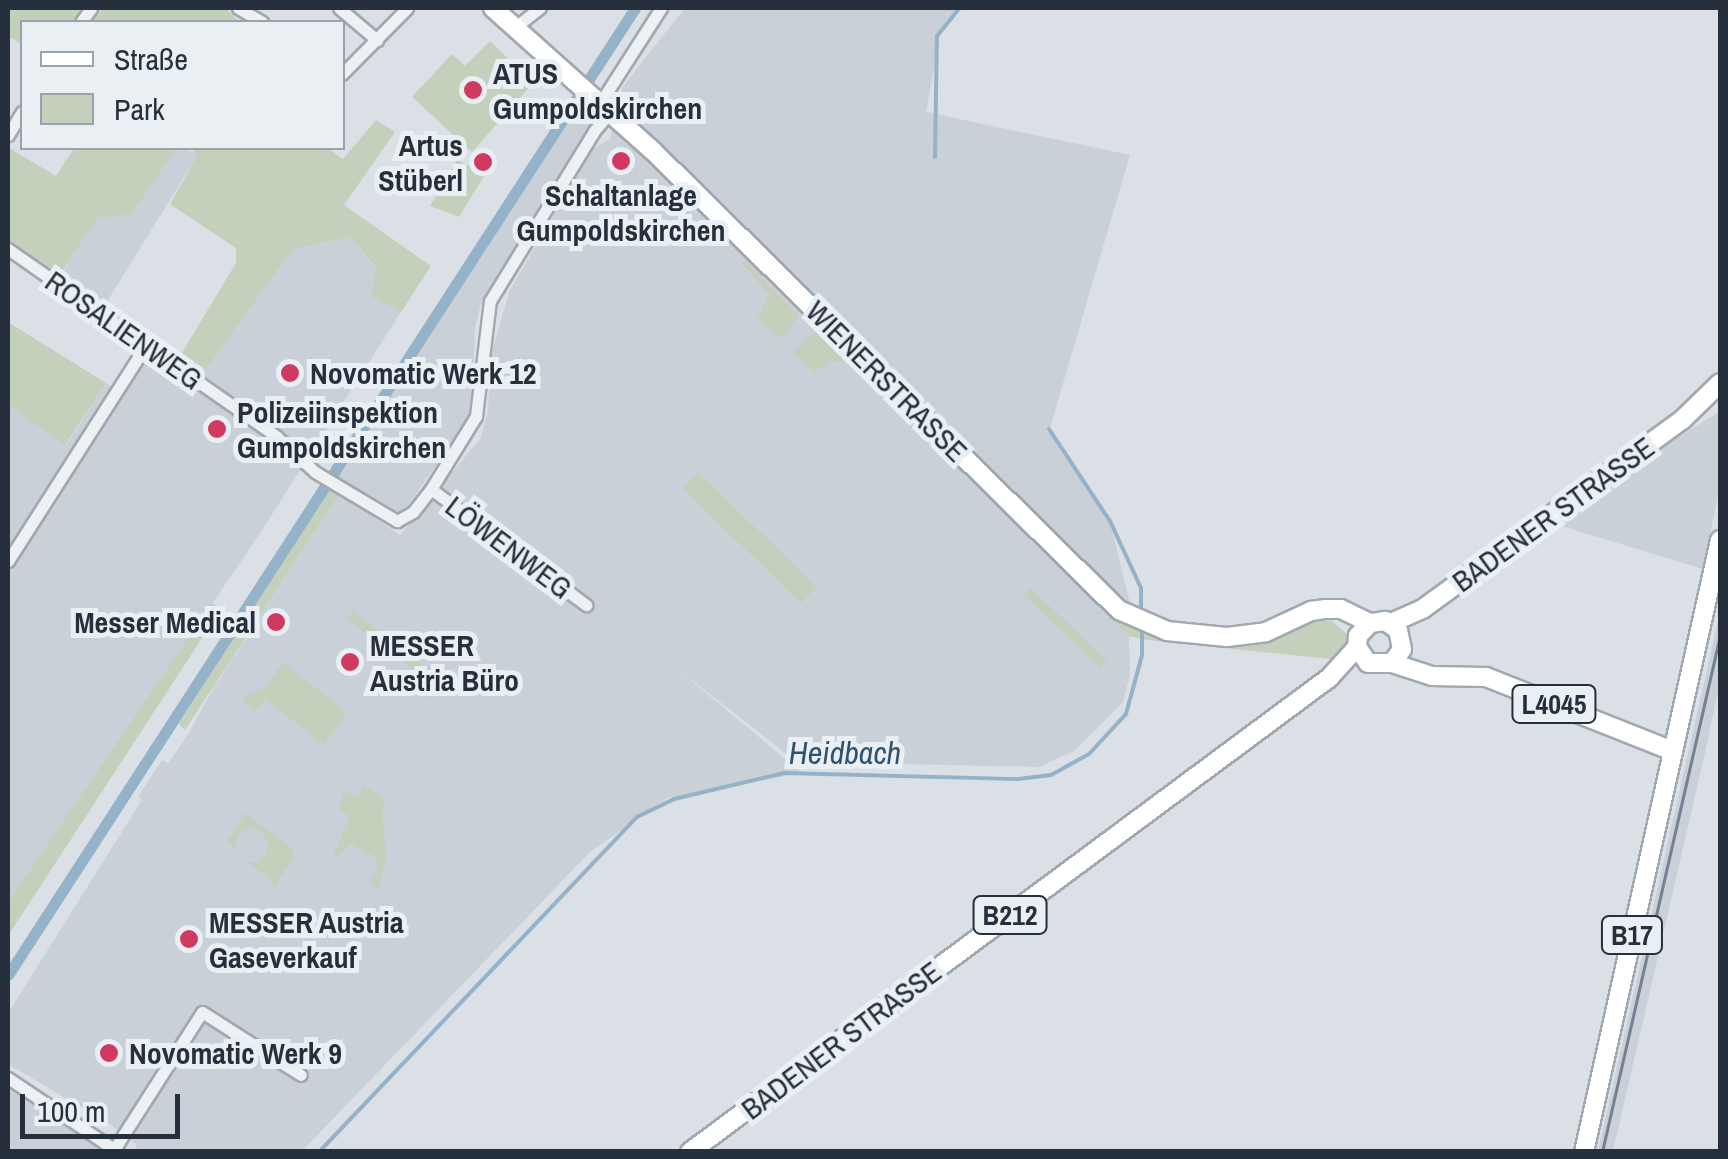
<!DOCTYPE html>
<html>
<head>
<meta charset="utf-8">
<style>
  body { margin:0 }
  #map { position:relative; width:1728px; height:1159px; overflow:hidden; background:#dbe0e6; font-family:"Archivo Narrow",sans-serif }
  div>[style] { position:absolute }
  .built>* { inset:0; background:#c9d0d8 }
  .green>* { inset:0; background:#c3d0bc }
  .stream>* { height:4px; margin:-2px; padding:0 2px; transform-origin:2px; border-radius:2px; background:#94b2c8 }
  .canal>* { height:11px; margin:-5.5px; padding:0 5.5px; transform-origin:5.5px; border-radius:5.5px; background:#94b2c8 }
  .roads { filter:drop-shadow(2px 0 #a1a8b0) drop-shadow(-2px 0 #a1a8b0) drop-shadow(0 2px #a1a8b0) drop-shadow(0 -2px #a1a8b0) }
  .street>* { height:11px; margin:-5.5px; padding:0 5.5px; transform-origin:5.5px; border-radius:5.5px; background:#eef1f4 }
  .secondary>* { height:18px; margin:-9px; padding:0 9px; transform-origin:9px; border-radius:9px; background:#fff }
  .primary>* { height:18px; margin:-9px; padding:0 9px; transform-origin:9px; border-radius:9px; background:#fff }
  .tram>* { height:2.5px; margin:-1.25px; padding:0 1.25px; transform-origin:1.25px; border-radius:1.25px; background:#748190 }
  .dots>* { width:28px; height:28px; translate:-50% -50%; box-sizing:border-box; border:5px solid #eaeff4; border-radius:50% }
  span { translate:-50% -50%; white-space:nowrap; text-align:center; line-height:1.15; -webkit-text-stroke:10px #eaeff4; paint-order:stroke }
  .shield-label span { padding:2px 8px; background:#eaeff4; border:2px solid; border-radius:8px; -webkit-text-stroke-width:0 }
  .shield-label { font-size:28px; color:#25303c; font-weight:700 }
  .poi-label { font-size:30px; color:#25303c; font-weight:700 }
  .left { translate:0 -50%; text-align:left }
  .right { translate:-100% -50%; text-align:right }
  .street-label { font-size:30px; color:#25303c }
  .water-label { font-size:32px; color:#2e5371; font-style:italic }
  .frame { position:absolute; inset:0; border:10px solid #25303c; pointer-events:none }
  .legend { position:absolute; left:20px; top:20px; width:325px; height:130px; box-sizing:border-box; background:#eaeff4; border:2px solid #9ba3aa; margin:0; padding:12px 18px; list-style:none; font-size:30px; color:#25303c }
  .legend li { display:flex; align-items:center; gap:20px; height:50px }
  .legend b { width:50px; border:2px solid #9ba3aa }
  .scale { position:absolute; left:20px; top:1094px; width:160px; height:45px; box-sizing:border-box; border:5px solid #25303c; border-top:0; padding-left:12px; font-size:30px; line-height:35px; white-space:nowrap; color:#25303c; -webkit-text-stroke:8px #eaeff4; paint-order:stroke }
</style>
</head>
<body>
<div id="map">
  <div class="built">
    <i style="clip-path:polygon(685px 8px,962px 8px,940px 34px,926px 112px,1130px 155px,1050px 428px,1110px 521px,1131px 608px,1108px 615px,1129px 636px,1130px 676px,1123px 702px,1074px 751px,1039px 767px,797px 762px,676px 668px,802px 773px,667px 798px,590px 852px,302px 1151px,137px 1151px,136px 1144px,111px 1125px,8px 1064px,8px 1013px,142px 800px,138px 797px,162px 760px,168px 763px,187px 736px,213px 689px,340px 494px,400px 535px,480px 439px,488px 412px,490px 358px,510px 290px,592px 149px,610px 139px,623px 86px)"></i>
    <i style="clip-path:polygon(578px 94px,602px 114px,482px 300px,475px 328px,472px 414px,397px 521px,335px 477px)"></i>
    <i style="clip-path:polygon(177px 148px,199px 153px,103px 308px,59px 278px,98px 217px,132px 214px)"></i>
    <i style="clip-path:polygon(351px 237px,376px 269px,371px 297px,401px 312px,257px 538px,8px 902px,8px 405px,66px 445px,106px 383px,123px 393px,154px 344px,201px 375px,293px 249px)"></i>
    <i style="clip-path:polygon(1720px 411px,1720px 486px,1703px 569px,1558px 525px,1606px 483px)"></i>
    <i style="clip-path:polygon(1720px 612px,1720px 683px,1705px 753px,1613px 1151px,1598px 1151px)"></i>
    <i style="clip-path:polygon(8px 1089px,88px 1139px,100px 1151px,8px 1151px)"></i>
  </div>
  <div class="green">
    <i style="clip-path:polygon(8px 8px,226px 8px,239px 22px,22px 22px,22px 45px,8px 36px)"></i>
    <i style="clip-path:polygon(490px 41px,533px 83px,472px 152px,412px 97px,452px 54px,465px 66px)"></i>
    <i style="clip-path:polygon(376px 120px,395px 132px,344px 205px,431px 266px,401px 312px,371px 297px,376px 268px,351px 237px,293px 249px,201px 376px,177px 361px,236px 263px,236px 248px,170px 204px,198px 154px,190px 148px,327px 148px,343px 159px)"></i>
    <i style="clip-path:polygon(9px 148px,56px 176px,74px 148px,177px 148px,132px 214px,98px 218px,58px 278px,8px 241px)"></i>
    <i style="clip-path:polygon(457px 160px,486px 173px,459px 217px,430px 206px)"></i>
    <i style="clip-path:polygon(745px 261px,799px 315px,784px 335px,776px 336px,758px 319px,769px 294px,742px 264px)"></i>
    <i style="clip-path:polygon(8px 322px,106px 383px,65px 445px,8px 405px)"></i>
    <i style="clip-path:polygon(818px 328px,876px 377px,868px 385px,845px 362px,833px 361px,813px 372px,796px 355px,796px 349px)"></i>
    <i style="clip-path:polygon(698px 472px,817px 587px,801px 603px,682px 488px)"></i>
    <i style="clip-path:polygon(329px 487px,340px 494px,185px 730px,179px 724px)"></i>
    <i style="clip-path:polygon(1031px 588px,1107px 661px,1100px 668px,1024px 595px)"></i>
    <i style="clip-path:polygon(212px 603px,221px 609px,8px 936px,8px 902px)"></i>
    <i style="clip-path:polygon(1112px 610px,1149px 633px,1173px 637px,1331px 620px,1348px 635px,1348px 646px,1340px 660px,1147px 640px,1129px 636px,1107px 615px)"></i>
    <i style="clip-path:polygon(353px 611px,442px 679px,427px 699px,422px 695px,431px 682px,347px 619px)"></i>
    <i style="clip-path:polygon(282px 662px,347px 712px,324px 745px,265px 699px,256px 710px,243px 702px,243px 696px,267px 687px)"></i>
    <i style="clip-path:polygon(364px 786px,386px 800px,382px 806px,386px 860px,378px 889px,369px 883px,378px 868px,375px 857px,351px 843px,337px 859px,333px 857px,350px 816px,339px 810px,343px 791px,357px 797px)"></i>
    <i style="clip-path:polygon(245px 813px,293px 849px,293px 858px,274px 888px,271px 879px,245px 861px,256px 862px,265px 856px,269px 846px,262px 831px,252px 828px,241px 832px,235px 842px,236px 853px,228px 840px)"></i>
  </div>
  <div class="stream">
    <i style="left:935px;top:157px;width:121px;rotate:-89.1deg"></i>
    <i style="left:937px;top:36px;width:36px;rotate:-51deg"></i>
    <i style="left:1049px;top:429px;width:110px;rotate:56.5deg"></i>
    <i style="left:1110px;top:521px;width:74px;rotate:65.2deg"></i>
    <i style="left:1141px;top:588px;width:24px;rotate:90deg"></i>
    <i style="left:319px;top:1152px;width:462px;rotate:-46.5deg"></i>
    <i style="left:637px;top:817px;width:41px;rotate:-25.9deg"></i>
    <i style="left:674px;top:799px;width:113px;rotate:-13.3deg"></i>
    <i style="left:784px;top:773px;width:234px;rotate:1.5deg"></i>
    <i style="left:1018px;top:779px;width:33px;rotate:-7deg"></i>
    <i style="left:1051px;top:775px;width:43px;rotate:-28.9deg"></i>
    <i style="left:1089px;top:754px;width:54px;rotate:-47.2deg"></i>
    <i style="left:1126px;top:714px;width:61px;rotate:-74.8deg"></i>
    <i style="left:1142px;top:655px;width:28px;rotate:-90deg"></i>
  </div>
  <div class="canal">
    <i style="left:8px;top:975px;width:1152px;rotate:-57.04deg"></i>
  </div>
  <div class="roads">
    <div class="street">
      <i style="left:238px;top:8px;width:28px;rotate:30deg"></i>
      <i style="left:339px;top:8px;width:50px;rotate:40.1deg"></i>
      <i style="left:81px;top:22px;width:17px;rotate:-54deg"></i>
      <i style="left:514px;top:28px;width:33px;rotate:-38deg"></i>
      <i style="left:342px;top:74px;width:93px;rotate:-45.4deg"></i>
      <i style="left:600px;top:103px;width:113px;rotate:-57.3deg"></i>
      <i style="left:8px;top:135px;width:27px;rotate:-59deg"></i>
      <i style="left:8px;top:249px;width:328px;rotate:34.9deg"></i>
      <i style="left:277px;top:437px;width:52px;rotate:42.6deg"></i>
      <i style="left:315px;top:472px;width:96px;rotate:30.9deg"></i>
      <i style="left:397px;top:521px;width:18px;rotate:-29deg"></i>
      <i style="left:413px;top:512px;width:29px;rotate:-52deg"></i>
      <i style="left:431px;top:489px;width:86px;rotate:-58.3deg"></i>
      <i style="left:476px;top:416px;width:116px;rotate:-83.1deg"></i>
      <i style="left:490px;top:301px;width:199px;rotate:-58.5deg"></i>
      <i style="left:594px;top:131px;width:25px;rotate:-50deg"></i>
      <i style="left:431px;top:489px;width:194px;rotate:36.8deg"></i>
      <i style="left:8px;top:561px;width:256px;rotate:-57.4deg"></i>
      <i style="left:8px;top:1078px;width:133px;rotate:33.9deg"></i>
      <i style="left:115px;top:1148px;width:161px;rotate:-57.4deg"></i>
      <i style="left:202px;top:1012px;width:117px;rotate:32.5deg"></i>
    </div>
    <div class="secondary">
      <i style="left:493px;top:8px;width:216px;rotate:41.8deg"></i>
      <i style="left:654px;top:152px;width:653px;rotate:44.57deg"></i>
      <i style="left:1119px;top:610px;width:52px;rotate:23.6deg"></i>
      <i style="left:1167px;top:631px;width:60px;rotate:5.7deg"></i>
      <i style="left:1227px;top:637px;width:39px;rotate:-7deg"></i>
      <i style="left:1266px;top:632px;width:50px;rotate:-25deg"></i>
      <i style="left:1311px;top:611px;width:15px;rotate:-8deg"></i>
      <i style="left:1326px;top:609px;width:15px"></i>
      <i style="left:1341px;top:609px;width:32px;rotate:26deg"></i>
    </div>
    <div class="primary">
      <i style="left:1391px;top:623px;width:36px;rotate:-24deg"></i>
      <i style="left:1424px;top:608px;width:319px;rotate:-36.1deg"></i>
      <i style="left:1682px;top:420px;width:53px;rotate:-44.2deg"></i>
      <i style="left:1392px;top:663px;width:17px;rotate:-54deg"></i>
      <i style="left:1402px;top:649px;width:19px;rotate:-102deg"></i>
      <i style="left:1398px;top:630px;width:16px;rotate:-145deg"></i>
      <i style="left:1385px;top:621px;width:15px;rotate:172deg"></i>
      <i style="left:1370px;top:623px;width:18px;rotate:133deg"></i>
      <i style="left:1358px;top:636px;width:11px;rotate:95deg"></i>
      <i style="left:1357px;top:647px;width:19px;rotate:55deg"></i>
      <i style="left:1368px;top:663px;width:24px"></i>
      <i style="left:1392px;top:663px;width:42px;rotate:18deg"></i>
      <i style="left:1432px;top:676px;width:54px;rotate:1.1deg"></i>
      <i style="left:1486px;top:677px;width:201px;rotate:21.6deg"></i>
      <i style="left:690px;top:1152px;width:796px;rotate:-36.57deg"></i>
      <i style="left:1329px;top:678px;width:42px;rotate:-47.9deg"></i>
      <i style="left:1584px;top:1152px;width:627px;rotate:-77.47deg"></i>
    </div>
  </div>
  <div class="tram">
    <i style="left:1602px;top:1152px;width:530px;rotate:-77.14deg"></i>
  </div>
  <div class="dots">
    <i style="left:473px;top:90px;background:#d13a60"></i>
    <i style="left:621px;top:161px;background:#d13a60"></i>
    <i style="left:483px;top:162px;background:#d13a60"></i>
    <i style="left:290px;top:373px;background:#d13a60"></i>
    <i style="left:217px;top:429px;background:#d13a60"></i>
    <i style="left:276px;top:622px;background:#d13a60"></i>
    <i style="left:350px;top:662px;background:#d13a60"></i>
    <i style="left:189px;top:939px;background:#d13a60"></i>
    <i style="left:109px;top:1053px;background:#d13a60"></i>
  </div>
  <div class="shield-label">
    <span style="left:1554px;top:704px">L4045</span>
    <span style="left:1010px;top:915px">B212</span>
    <span style="left:1632px;top:935px">B17</span>
  </div>
  <div class="poi-label">
    <span class="left" style="left:493px;top:90px">ATUS<br>Gumpoldskirchen</span>
    <span class="right" style="left:463px;top:162px">Artus<br>Stüberl</span>
    <span style="left:621px;top:212px">Schaltanlage<br>Gumpoldskirchen</span>
    <span class="left" style="left:310px;top:373px">Novomatic Werk 12</span>
    <span class="left" style="left:237px;top:429px">Polizeiinspektion<br>Gumpoldskirchen</span>
    <span class="right" style="left:256px;top:622px">Messer Medical</span>
    <span class="left" style="left:370px;top:662px">MESSER<br>Austria Büro</span>
    <span class="left" style="left:209px;top:939px">MESSER Austria<br>Gaseverkauf</span>
    <span class="left" style="left:129px;top:1053px">Novomatic Werk 9</span>
  </div>
  <div class="street-label">
    <span style="left:124px;top:330px;rotate:35deg">ROSALIENWEG</span>
    <span style="left:887px;top:381px;rotate:45deg">WIENERSTRASSE</span>
    <span style="left:1553px;top:514px;rotate:-36deg">BADENER STRASSE</span>
    <span style="left:509px;top:547px;rotate:37deg">LÖWENWEG</span>
    <span style="left:841px;top:1040px;rotate:-37deg">BADENER STRASSE</span>
  </div>
  <div class="water-label">
    <span style="left:845px;top:753px">Heidbach</span>
  </div>
  <div class="frame"></div>
  <ul class="legend">
  <li><b style="height:12px;background:#fff"></b>Straße</li>
  <li><b style="height:28px;background:#c3d0bc"></b>Park</li>
  </ul>
  <div class="scale">100 m</div>
</div>
</body>
</html>
